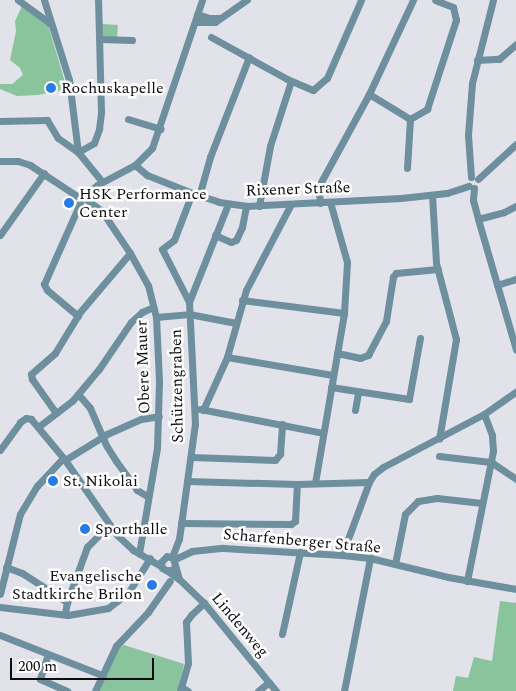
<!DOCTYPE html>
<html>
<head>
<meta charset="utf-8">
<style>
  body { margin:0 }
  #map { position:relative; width:516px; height:691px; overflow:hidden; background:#e2e2ea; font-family:Spectral,serif }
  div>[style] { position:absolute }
  .green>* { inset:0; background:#89c49d }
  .minor>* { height:7px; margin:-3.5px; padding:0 3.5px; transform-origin:3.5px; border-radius:3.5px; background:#6d8f9e }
  .dots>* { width:14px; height:14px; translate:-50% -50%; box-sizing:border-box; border:2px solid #fff; border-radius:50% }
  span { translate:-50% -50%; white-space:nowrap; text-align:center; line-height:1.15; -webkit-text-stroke:5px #fff; paint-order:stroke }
  .poi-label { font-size:16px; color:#0d0d10 }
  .left { translate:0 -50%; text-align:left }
  .right { translate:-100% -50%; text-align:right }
  .street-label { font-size:16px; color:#0d0d10 }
  .scale { position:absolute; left:10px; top:658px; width:144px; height:22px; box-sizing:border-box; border:2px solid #0d0d10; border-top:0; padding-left:6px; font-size:15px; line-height:18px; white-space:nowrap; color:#0d0d10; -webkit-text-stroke:4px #fff; paint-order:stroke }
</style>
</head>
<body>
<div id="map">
  <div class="green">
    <i style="clip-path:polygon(22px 6px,47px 21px,67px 89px,38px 95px,17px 96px,0 89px,0 84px,12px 84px,23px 75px,20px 68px,10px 60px,16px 31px,15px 21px)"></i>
    <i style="clip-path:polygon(102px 24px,118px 25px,117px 38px,103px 36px)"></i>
    <i style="clip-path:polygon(500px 601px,516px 603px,516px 691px,453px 691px,456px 676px,468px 678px,474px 657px,492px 661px)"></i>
    <i style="clip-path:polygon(124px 645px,184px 664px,178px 691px,98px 691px,118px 649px)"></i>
  </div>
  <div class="minor">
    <i style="left:18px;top:0;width:39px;rotate:36deg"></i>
    <i style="left:44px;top:0;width:84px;rotate:72.6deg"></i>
    <i style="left:69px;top:80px;width:73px;rotate:82.9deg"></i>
    <i style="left:78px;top:152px;width:38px;rotate:51deg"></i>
    <i style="left:197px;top:14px;width:13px;rotate:18deg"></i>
    <i style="left:209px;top:18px;width:10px"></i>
    <i style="left:195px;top:22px;width:20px"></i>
    <i style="left:215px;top:22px;width:39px;rotate:-35deg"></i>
    <i style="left:211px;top:37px;width:87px;rotate:28.9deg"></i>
    <i style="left:287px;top:79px;width:28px;rotate:23deg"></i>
    <i style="left:313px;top:90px;width:18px;rotate:-41deg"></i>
    <i style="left:327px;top:78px;width:85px;rotate:-66.4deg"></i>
    <i style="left:101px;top:39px;width:31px;rotate:2deg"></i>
    <i style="left:477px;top:60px;width:22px;rotate:-3deg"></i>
    <i style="left:499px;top:59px;width:23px;rotate:-41deg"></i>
    <i style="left:369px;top:94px;width:48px;rotate:31.4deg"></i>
    <i style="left:410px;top:119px;width:49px;rotate:93.5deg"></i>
    <i style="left:128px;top:119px;width:34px;rotate:17deg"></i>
    <i style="left:410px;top:119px;width:20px;rotate:-30deg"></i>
    <i style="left:427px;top:109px;width:94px;rotate:-72deg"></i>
    <i style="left:456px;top:20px;width:13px;rotate:-103deg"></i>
    <i style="left:453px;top:7px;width:19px;rotate:-159deg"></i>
    <i style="left:0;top:121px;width:47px;rotate:-1.2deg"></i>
    <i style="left:47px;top:120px;width:21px;rotate:59deg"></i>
    <i style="left:58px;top:138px;width:24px;rotate:35deg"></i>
    <i style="left:78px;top:152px;width:18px;rotate:-29deg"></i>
    <i style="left:94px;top:143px;width:15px;rotate:-70deg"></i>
    <i style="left:99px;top:129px;width:17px;rotate:-83deg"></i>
    <i style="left:101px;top:112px;width:112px;rotate:-91.5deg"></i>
    <i style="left:0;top:161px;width:18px"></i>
    <i style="left:18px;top:161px;width:13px;rotate:18deg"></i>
    <i style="left:30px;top:165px;width:56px;rotate:33.4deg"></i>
    <i style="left:135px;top:165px;width:16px;rotate:40deg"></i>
    <i style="left:147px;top:175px;width:48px;rotate:21.8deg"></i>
    <i style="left:192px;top:193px;width:28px;rotate:18deg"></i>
    <i style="left:219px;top:202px;width:27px;rotate:8deg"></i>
    <i style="left:246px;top:206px;width:155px;rotate:-3deg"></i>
    <i style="left:401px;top:198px;width:46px;rotate:-6.2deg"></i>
    <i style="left:447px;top:193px;width:23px;rotate:-18deg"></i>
    <i style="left:471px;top:177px;width:42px;rotate:-94.1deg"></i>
    <i style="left:468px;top:135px;width:52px;rotate:-85.6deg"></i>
    <i style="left:472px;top:83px;width:86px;rotate:-75.8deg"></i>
    <i style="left:478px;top:179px;width:52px;rotate:-42.6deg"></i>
    <i style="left:474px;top:188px;width:12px;rotate:95deg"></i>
    <i style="left:473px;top:200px;width:20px;rotate:75deg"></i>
    <i style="left:478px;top:219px;width:136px;rotate:73.8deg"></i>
    <i style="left:86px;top:194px;width:14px;rotate:-39deg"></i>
    <i style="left:97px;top:185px;width:43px;rotate:-27.8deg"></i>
    <i style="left:135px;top:165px;width:24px;rotate:-45deg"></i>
    <i style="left:152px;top:148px;width:156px;rotate:-71.3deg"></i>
    <i style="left:432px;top:195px;width:68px;rotate:86.6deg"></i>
    <i style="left:436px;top:263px;width:79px;rotate:75.3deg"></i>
    <i style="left:456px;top:339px;width:101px;rotate:99.6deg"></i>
    <i style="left:199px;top:196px;width:41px;rotate:-74.2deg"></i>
    <i style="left:210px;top:157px;width:107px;rotate:-68.7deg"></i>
    <i style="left:87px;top:200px;width:17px;rotate:36deg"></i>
    <i style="left:101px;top:210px;width:52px;rotate:56deg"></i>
    <i style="left:130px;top:253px;width:37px;rotate:61deg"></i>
    <i style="left:148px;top:285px;width:33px;rotate:76deg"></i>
    <i style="left:156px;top:317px;width:64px;rotate:87.3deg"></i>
    <i style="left:159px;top:381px;width:67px;rotate:91.7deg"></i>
    <i style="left:157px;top:448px;width:107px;rotate:99.7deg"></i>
    <i style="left:320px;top:203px;width:12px;rotate:-95deg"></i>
    <i style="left:319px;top:191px;width:9px;rotate:-77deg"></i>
    <i style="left:321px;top:182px;width:100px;rotate:-61.4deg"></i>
    <i style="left:369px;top:94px;width:104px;rotate:-64.9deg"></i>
    <i style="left:259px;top:206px;width:61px;rotate:-79.6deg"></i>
    <i style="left:270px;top:146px;width:68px;rotate:-72.1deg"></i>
    <i style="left:478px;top:219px;width:27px;rotate:-15deg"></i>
    <i style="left:504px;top:212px;width:13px;rotate:-27deg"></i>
    <i style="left:0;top:235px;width:76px;rotate:-54.6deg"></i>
    <i style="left:215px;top:235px;width:17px;rotate:24deg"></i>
    <i style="left:231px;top:242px;width:5px;rotate:-22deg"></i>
    <i style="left:236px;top:240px;width:14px;rotate:-65deg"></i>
    <i style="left:242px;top:227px;width:21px;rotate:-79deg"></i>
    <i style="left:497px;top:285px;width:20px;rotate:-18deg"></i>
    <i style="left:242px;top:300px;width:103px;rotate:7.3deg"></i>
    <i style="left:189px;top:302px;width:59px;rotate:-117deg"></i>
    <i style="left:162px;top:249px;width:15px;rotate:-37deg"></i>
    <i style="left:174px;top:240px;width:50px;rotate:-69deg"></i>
    <i style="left:78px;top:316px;width:40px;rotate:-140deg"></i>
    <i style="left:47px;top:290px;width:7px;rotate:-117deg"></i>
    <i style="left:44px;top:284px;width:89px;rotate:-66deg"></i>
    <i style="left:156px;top:317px;width:33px;rotate:-5deg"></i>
    <i style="left:189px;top:314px;width:48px;rotate:10.8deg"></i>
    <i style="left:337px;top:353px;width:24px;rotate:12deg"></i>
    <i style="left:360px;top:358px;width:9px;rotate:-21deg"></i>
    <i style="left:368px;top:355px;width:38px;rotate:-62deg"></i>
    <i style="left:386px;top:321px;width:45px;rotate:-81deg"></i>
    <i style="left:393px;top:277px;width:5px;rotate:-53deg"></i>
    <i style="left:396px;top:273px;width:42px;rotate:-5.4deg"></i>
    <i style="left:227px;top:357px;width:107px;rotate:9.7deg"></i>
    <i style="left:331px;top:387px;width:79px;rotate:8.7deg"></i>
    <i style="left:409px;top:399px;width:62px;rotate:-79.8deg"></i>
    <i style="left:78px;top:394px;width:18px;rotate:49deg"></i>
    <i style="left:90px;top:408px;width:40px;rotate:66.6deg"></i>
    <i style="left:106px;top:445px;width:19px;rotate:58deg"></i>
    <i style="left:116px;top:461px;width:36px;rotate:54deg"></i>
    <i style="left:137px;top:490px;width:12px;rotate:31deg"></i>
    <i style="left:200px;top:409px;width:125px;rotate:11deg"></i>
    <i style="left:203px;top:410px;width:58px;rotate:-65.6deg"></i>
    <i style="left:227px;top:357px;width:70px;rotate:-74.2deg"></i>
    <i style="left:246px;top:290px;width:97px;rotate:-62.4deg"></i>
    <i style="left:355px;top:410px;width:17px;rotate:-80deg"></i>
    <i style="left:56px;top:413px;width:42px;rotate:-125.2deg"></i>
    <i style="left:32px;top:379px;width:5px;rotate:-101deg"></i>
    <i style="left:31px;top:374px;width:32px;rotate:-41deg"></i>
    <i style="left:55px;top:353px;width:48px;rotate:-58.6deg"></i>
    <i style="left:80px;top:312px;width:77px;rotate:-49.7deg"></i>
    <i style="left:38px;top:427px;width:44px;rotate:-37.6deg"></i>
    <i style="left:73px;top:400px;width:40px;rotate:-50deg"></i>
    <i style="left:99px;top:369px;width:57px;rotate:-55.8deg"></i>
    <i style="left:131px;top:322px;width:15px;rotate:-42deg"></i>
    <i style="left:142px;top:312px;width:12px;rotate:-24deg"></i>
    <i style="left:0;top:450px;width:34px;rotate:-54deg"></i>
    <i style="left:20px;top:422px;width:7px;rotate:-34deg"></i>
    <i style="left:26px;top:418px;width:5px;rotate:11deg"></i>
    <i style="left:31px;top:419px;width:53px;rotate:50.3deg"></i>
    <i style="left:65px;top:460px;width:91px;rotate:55.3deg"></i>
    <i style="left:117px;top:535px;width:22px;rotate:43deg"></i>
    <i style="left:133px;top:550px;width:32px;rotate:30deg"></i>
    <i style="left:439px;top:456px;width:52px;rotate:6.6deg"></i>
    <i style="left:491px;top:462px;width:30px;rotate:34deg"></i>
    <i style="left:191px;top:457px;width:84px;rotate:2deg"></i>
    <i style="left:275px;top:460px;width:8px;rotate:-50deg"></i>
    <i style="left:280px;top:454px;width:30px;rotate:-86deg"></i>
    <i style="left:65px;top:460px;width:49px;rotate:-31.8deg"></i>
    <i style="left:107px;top:434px;width:37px;rotate:-24deg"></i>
    <i style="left:141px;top:419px;width:18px;rotate:-9deg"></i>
    <i style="left:187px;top:481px;width:110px;rotate:1.6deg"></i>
    <i style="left:297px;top:484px;width:72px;rotate:-1.6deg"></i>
    <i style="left:315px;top:483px;width:172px;rotate:-80.3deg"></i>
    <i style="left:344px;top:313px;width:51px;rotate:-86.6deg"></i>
    <i style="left:347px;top:262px;width:62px;rotate:-105.8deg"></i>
    <i style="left:181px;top:523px;width:110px;rotate:0.5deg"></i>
    <i style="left:291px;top:524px;width:5px;rotate:-37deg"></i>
    <i style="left:295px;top:521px;width:37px;rotate:-87deg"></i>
    <i style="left:342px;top:555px;width:78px;rotate:-69.7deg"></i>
    <i style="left:369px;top:482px;width:9px;rotate:-58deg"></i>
    <i style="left:374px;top:474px;width:11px;rotate:-38deg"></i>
    <i style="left:383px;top:467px;width:114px;rotate:-27.7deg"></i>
    <i style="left:484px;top:414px;width:39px;rotate:-35deg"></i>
    <i style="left:172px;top:557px;width:19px;rotate:-69deg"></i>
    <i style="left:179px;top:539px;width:116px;rotate:-82.1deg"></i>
    <i style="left:195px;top:424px;width:122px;rotate:-92.8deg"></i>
    <i style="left:189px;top:302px;width:105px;rotate:-68.3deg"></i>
    <i style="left:175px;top:559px;width:19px;rotate:-25deg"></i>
    <i style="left:192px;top:551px;width:31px;rotate:-6deg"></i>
    <i style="left:223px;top:548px;width:119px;rotate:3.4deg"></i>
    <i style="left:342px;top:555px;width:28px;rotate:6deg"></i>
    <i style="left:370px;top:558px;width:80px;rotate:13.7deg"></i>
    <i style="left:448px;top:577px;width:69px;rotate:10deg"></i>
    <i style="left:395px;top:564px;width:51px;rotate:-78.7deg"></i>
    <i style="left:405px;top:514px;width:18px;rotate:-45deg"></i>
    <i style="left:418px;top:501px;width:19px;rotate:-9deg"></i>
    <i style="left:437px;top:498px;width:45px;rotate:6.3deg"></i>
    <i style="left:175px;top:566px;width:5px;rotate:127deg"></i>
    <i style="left:172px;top:570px;width:6px;rotate:180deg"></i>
    <i style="left:166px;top:570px;width:4px;rotate:-153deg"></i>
    <i style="left:162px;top:568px;width:6px;rotate:-99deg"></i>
    <i style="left:161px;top:562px;width:8px;rotate:-45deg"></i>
    <i style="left:167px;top:556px;width:6px;rotate:18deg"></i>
    <i style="left:173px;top:558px;width:22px;rotate:74deg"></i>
    <i style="left:6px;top:567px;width:17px;rotate:21deg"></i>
    <i style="left:22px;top:573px;width:54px;rotate:32.8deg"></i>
    <i style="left:166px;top:570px;width:16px;rotate:35deg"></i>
    <i style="left:179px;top:579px;width:35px;rotate:44deg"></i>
    <i style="left:204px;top:603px;width:114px;rotate:50.7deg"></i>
    <i style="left:467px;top:581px;width:133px;rotate:-78.7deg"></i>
    <i style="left:493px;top:451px;width:16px;rotate:-94deg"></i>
    <i style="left:492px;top:435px;width:22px;rotate:-111deg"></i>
    <i style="left:0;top:594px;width:82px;rotate:-76deg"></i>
    <i style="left:20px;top:514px;width:33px;rotate:-59deg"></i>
    <i style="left:37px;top:486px;width:38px;rotate:-47deg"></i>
    <i style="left:0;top:607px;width:68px;rotate:6.7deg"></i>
    <i style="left:68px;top:615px;width:41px;rotate:-9.9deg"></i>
    <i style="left:108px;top:608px;width:25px;rotate:-37deg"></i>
    <i style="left:128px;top:593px;width:41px;rotate:-57.8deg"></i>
    <i style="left:65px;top:614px;width:12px;rotate:-81deg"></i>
    <i style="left:67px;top:602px;width:59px;rotate:-70deg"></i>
    <i style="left:87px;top:547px;width:31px;rotate:-45deg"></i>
    <i style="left:282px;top:634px;width:84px;rotate:-77.6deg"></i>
    <i style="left:0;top:635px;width:110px;rotate:21.4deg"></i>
    <i style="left:48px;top:654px;width:26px;rotate:108deg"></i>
    <i style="left:40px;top:679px;width:30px;rotate:24deg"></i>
    <i style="left:181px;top:687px;width:8px;rotate:30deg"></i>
    <i style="left:95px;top:691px;width:50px;rotate:-65deg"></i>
    <i style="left:116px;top:646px;width:47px;rotate:-46.7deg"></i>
    <i style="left:148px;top:612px;width:38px;rotate:-55deg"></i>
    <i style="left:180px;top:691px;width:29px;rotate:-74deg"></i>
    <i style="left:188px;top:663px;width:41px;rotate:-92.8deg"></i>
    <i style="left:186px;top:622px;width:9px;rotate:-54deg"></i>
    <i style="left:191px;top:615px;width:18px;rotate:-43deg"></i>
    <i style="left:258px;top:691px;width:14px;rotate:-39deg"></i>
    <i style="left:344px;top:691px;width:136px;rotate:-78.9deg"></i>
  </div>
  <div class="dots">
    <i style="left:51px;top:88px;background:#287be6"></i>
    <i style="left:69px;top:203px;background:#287be6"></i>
    <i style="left:53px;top:481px;background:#287be6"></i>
    <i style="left:85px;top:529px;background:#287be6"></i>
    <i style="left:152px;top:585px;background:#287be6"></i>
  </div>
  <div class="poi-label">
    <span class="left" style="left:61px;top:88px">Rochuskapelle</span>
    <span class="left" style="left:79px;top:203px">HSK Performance<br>Center</span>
    <span class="left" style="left:63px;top:481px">St. Nikolai</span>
    <span class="left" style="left:95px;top:529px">Sporthalle</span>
    <span class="right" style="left:142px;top:585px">Evangelische<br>Stadtkirche Brilon</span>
  </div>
  <div class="street-label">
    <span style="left:298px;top:189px;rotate:-2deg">Rixener Straße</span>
    <span style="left:143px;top:367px;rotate:-92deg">Obere Mauer</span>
    <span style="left:177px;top:386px;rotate:-91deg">Schützengraben</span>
    <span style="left:302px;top:541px;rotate:5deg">Scharfenberger Straße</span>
    <span style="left:240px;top:625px;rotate:50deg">Lindenweg</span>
  </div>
  <div class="scale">200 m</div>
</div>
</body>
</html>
